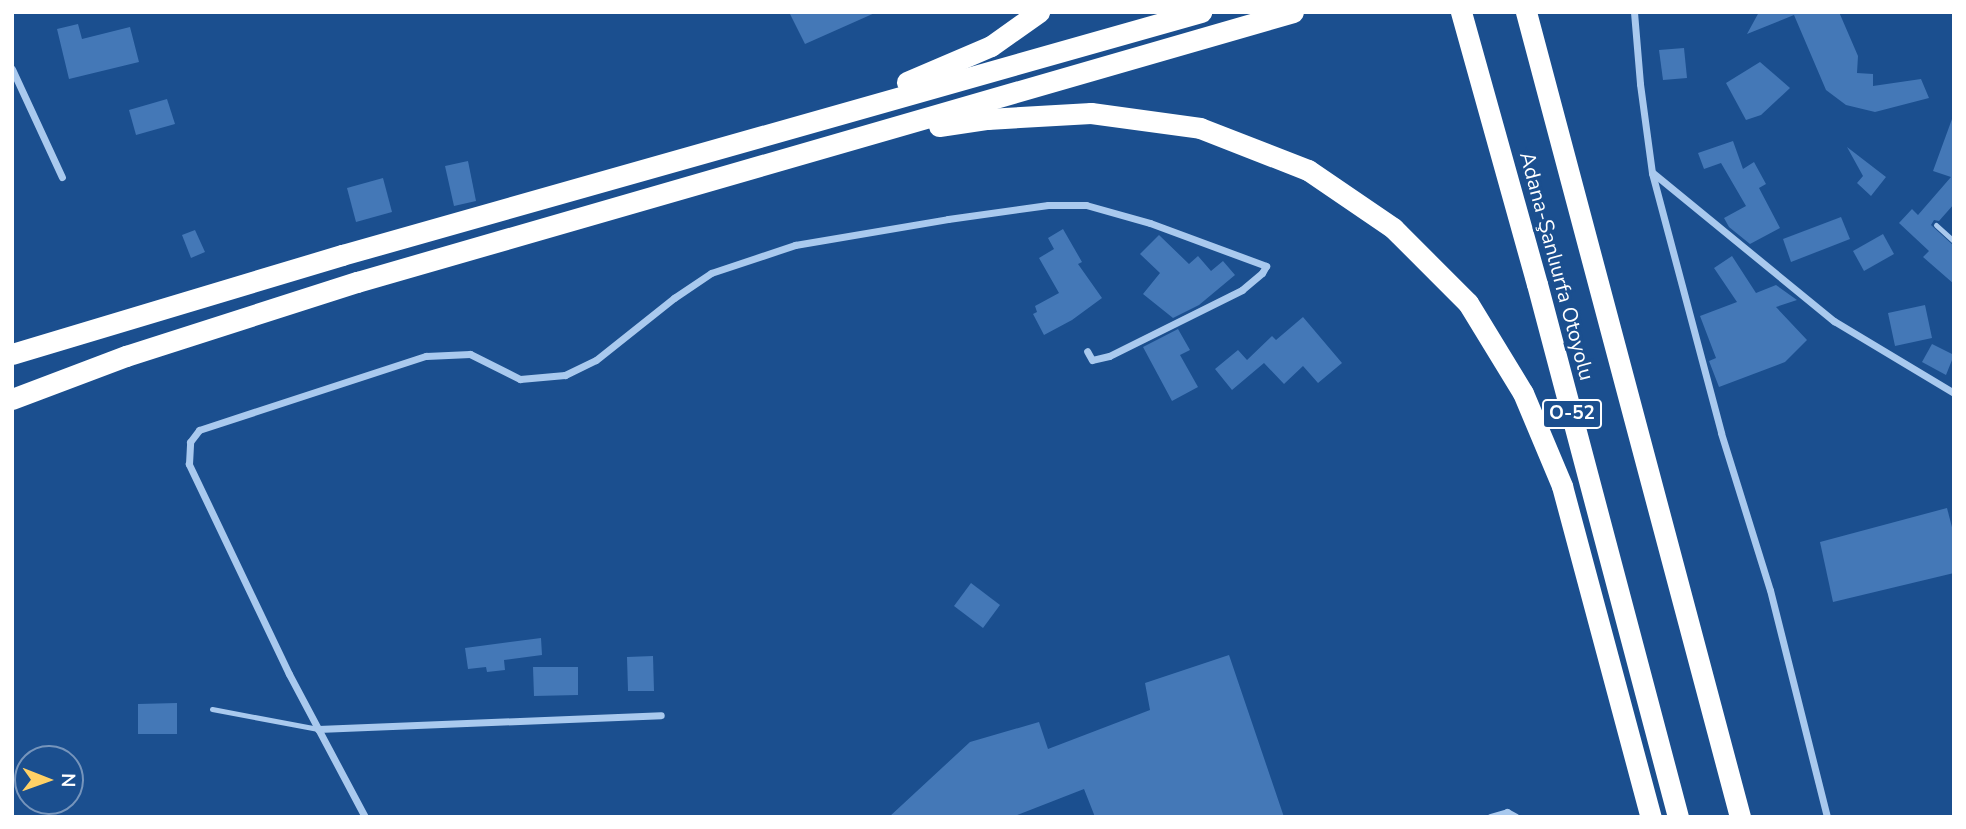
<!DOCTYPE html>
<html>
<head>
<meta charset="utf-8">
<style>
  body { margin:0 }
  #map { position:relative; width:1966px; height:829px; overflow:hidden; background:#1b4f8f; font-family:"Nunito Sans",sans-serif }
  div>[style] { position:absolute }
  .building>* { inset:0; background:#4478b7 }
  .lane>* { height:5px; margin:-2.5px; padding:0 2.5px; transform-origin:2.5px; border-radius:2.5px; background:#a9c9ee }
  .street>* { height:7px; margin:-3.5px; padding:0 3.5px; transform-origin:3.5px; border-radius:3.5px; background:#a9c9ee }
  .highway>* { height:21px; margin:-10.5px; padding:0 10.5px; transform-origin:10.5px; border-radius:10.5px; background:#fff }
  span { translate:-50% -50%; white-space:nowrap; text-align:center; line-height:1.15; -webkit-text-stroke:6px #1b4f8f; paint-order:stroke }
  .shield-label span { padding:2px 5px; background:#1b4f8f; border:2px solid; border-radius:5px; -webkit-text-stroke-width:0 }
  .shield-label { font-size:19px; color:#fff; font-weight:700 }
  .street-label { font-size:21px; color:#fff }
  .frame { position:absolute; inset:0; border:14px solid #fff; pointer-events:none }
  .north { position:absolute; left:14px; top:745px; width:70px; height:70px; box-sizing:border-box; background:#1b4f8f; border:2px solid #7695bc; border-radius:50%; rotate:91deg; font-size:19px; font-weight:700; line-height:28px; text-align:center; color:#fff }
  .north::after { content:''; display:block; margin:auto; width:24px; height:32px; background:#ffd166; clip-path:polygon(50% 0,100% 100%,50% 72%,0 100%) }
</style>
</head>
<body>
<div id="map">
  <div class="building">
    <i style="clip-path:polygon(789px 12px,877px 12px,805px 44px)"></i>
    <i style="clip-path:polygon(1759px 12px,1839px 12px,1858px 56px,1857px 73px,1873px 74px,1873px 86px,1921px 79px,1929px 98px,1875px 112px,1846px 105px,1826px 90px,1794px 15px,1747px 34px)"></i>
    <i style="clip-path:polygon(78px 24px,82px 39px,130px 27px,139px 62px,69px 79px,57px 29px)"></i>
    <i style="clip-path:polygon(1684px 48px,1687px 78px,1663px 80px,1659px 50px)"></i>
    <i style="clip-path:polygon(1760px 62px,1790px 88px,1761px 115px,1746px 120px,1726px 83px)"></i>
    <i style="clip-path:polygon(167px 99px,175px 124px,136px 135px,129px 110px)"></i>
    <i style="clip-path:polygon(1952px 119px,1954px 204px,1939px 221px,1934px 220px,1931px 225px,1954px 246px,1954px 284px,1923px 257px,1929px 251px,1899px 223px,1912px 209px,1918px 215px,1951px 177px,1933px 171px)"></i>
    <i style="clip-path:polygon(1733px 141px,1743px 169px,1754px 162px,1766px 184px,1759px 188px,1780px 228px,1750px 244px,1729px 227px,1724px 218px,1746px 206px,1721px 163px,1704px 169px,1698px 153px)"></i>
    <i style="clip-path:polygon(1847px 147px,1886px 177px,1871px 196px,1857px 183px,1863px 176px)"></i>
    <i style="clip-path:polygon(468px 161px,476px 201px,454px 206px,445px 166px)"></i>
    <i style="clip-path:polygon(383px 178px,392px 212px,356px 222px,347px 188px)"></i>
    <i style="clip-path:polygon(1841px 217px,1850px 239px,1791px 262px,1783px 239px)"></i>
    <i style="clip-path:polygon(1063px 229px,1082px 262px,1078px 264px,1102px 298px,1072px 320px,1044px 335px,1033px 314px,1037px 312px,1035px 306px,1059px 293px,1039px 258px,1054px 249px,1048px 238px)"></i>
    <i style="clip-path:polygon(195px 230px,205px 252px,191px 258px,182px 235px)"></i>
    <i style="clip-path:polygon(1883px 234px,1894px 254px,1864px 271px,1853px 251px)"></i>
    <i style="clip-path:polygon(1159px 235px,1189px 264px,1198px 256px,1211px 271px,1223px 261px,1235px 275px,1199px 305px,1173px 318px,1143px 294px,1160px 273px,1140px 254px)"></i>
    <i style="clip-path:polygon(1732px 256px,1756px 293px,1776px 285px,1797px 300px,1776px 307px,1807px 340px,1785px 362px,1719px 387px,1709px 361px,1716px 358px,1700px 316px,1737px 302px,1714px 268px)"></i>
    <i style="clip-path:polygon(1925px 305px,1932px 338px,1895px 346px,1888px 313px)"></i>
    <i style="clip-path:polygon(1303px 317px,1342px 363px,1318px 383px,1303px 366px,1284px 384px,1264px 363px,1232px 390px,1215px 369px,1238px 350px,1247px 360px,1272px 336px,1276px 340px)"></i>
    <i style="clip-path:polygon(1178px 329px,1190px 350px,1180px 355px,1198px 387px,1172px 401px,1143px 347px)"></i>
    <i style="clip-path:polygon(1932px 344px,1954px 355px,1946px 375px,1922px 362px)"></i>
    <i style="clip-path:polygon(1947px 508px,1954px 535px,1954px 573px,1833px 602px,1820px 542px)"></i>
    <i style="clip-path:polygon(971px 583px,1000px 605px,983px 628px,954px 606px)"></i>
    <i style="clip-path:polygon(541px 638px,542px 655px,504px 660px,505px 670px,487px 672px,486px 667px,468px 669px,465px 648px)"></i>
    <i style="clip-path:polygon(1229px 655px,1284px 817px,1095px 817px,1084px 789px,1012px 817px,889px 817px,970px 742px,1039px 722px,1048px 749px,1150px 710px,1145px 683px)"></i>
    <i style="clip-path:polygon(653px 656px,654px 691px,628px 691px,627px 657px)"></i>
    <i style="clip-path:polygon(533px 667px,578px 667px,578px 695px,534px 696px)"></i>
    <i style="clip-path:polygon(177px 703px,177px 734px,138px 734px,138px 704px)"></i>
  </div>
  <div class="lane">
    <i style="left:1936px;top:225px;width:24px;rotate:42deg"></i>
    <i style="left:212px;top:709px;width:108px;rotate:10.7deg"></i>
  </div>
  <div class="street">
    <i style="left:1634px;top:12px;width:72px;rotate:85.2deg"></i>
    <i style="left:1640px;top:84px;width:90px;rotate:82.3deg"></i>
    <i style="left:1652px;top:173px;width:269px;rotate:75.1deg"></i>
    <i style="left:1721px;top:433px;width:164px;rotate:72.7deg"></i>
    <i style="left:1770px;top:590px;width:234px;rotate:75.9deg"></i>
    <i style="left:12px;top:69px;width:119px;rotate:65.2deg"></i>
    <i style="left:1653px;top:173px;width:234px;rotate:39.3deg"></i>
    <i style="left:1834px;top:321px;width:140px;rotate:31deg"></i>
    <i style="left:318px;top:729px;width:343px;rotate:-2.3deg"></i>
    <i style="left:365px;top:817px;width:162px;rotate:-118deg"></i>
    <i style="left:289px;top:674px;width:233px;rotate:-115.5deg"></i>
    <i style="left:189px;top:464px;width:22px;rotate:-87deg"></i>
    <i style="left:190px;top:442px;width:15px;rotate:-53deg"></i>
    <i style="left:199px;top:430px;width:239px;rotate:-18.1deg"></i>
    <i style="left:426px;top:356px;width:44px;rotate:-2.6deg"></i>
    <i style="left:470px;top:354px;width:56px;rotate:26.6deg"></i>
    <i style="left:520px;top:379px;width:45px;rotate:-5.1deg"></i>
    <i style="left:565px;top:375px;width:34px;rotate:-26deg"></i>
    <i style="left:596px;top:360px;width:100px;rotate:-38.5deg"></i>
    <i style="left:674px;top:298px;width:45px;rotate:-34deg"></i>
    <i style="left:711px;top:273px;width:89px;rotate:-18.4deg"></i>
    <i style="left:795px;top:245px;width:155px;rotate:-9.6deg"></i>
    <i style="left:948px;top:219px;width:101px;rotate:-8deg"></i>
    <i style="left:1048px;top:205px;width:38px"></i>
    <i style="left:1086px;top:205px;width:66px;rotate:15.7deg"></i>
    <i style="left:1150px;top:223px;width:124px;rotate:20.3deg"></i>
    <i style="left:1266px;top:266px;width:8px;rotate:120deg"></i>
    <i style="left:1262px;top:273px;width:26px;rotate:140deg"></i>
    <i style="left:1242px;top:290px;width:148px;rotate:153.6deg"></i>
    <i style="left:1109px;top:356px;width:17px;rotate:167deg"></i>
    <i style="left:1092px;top:360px;width:10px;rotate:-119deg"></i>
    <i style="left:1490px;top:817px;width:18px;rotate:-16deg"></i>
    <i style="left:1507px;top:812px;width:10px;rotate:29deg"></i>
  </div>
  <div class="highway">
    <i style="left:1461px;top:12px;width:282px;rotate:74.4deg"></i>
    <i style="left:1537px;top:284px;width:551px;rotate:75.18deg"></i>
    <i style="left:1526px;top:12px;width:833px;rotate:75.11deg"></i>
    <i style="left:907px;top:82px;width:91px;rotate:-23.2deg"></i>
    <i style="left:991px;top:46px;width:59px;rotate:-35.3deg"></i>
    <i style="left:939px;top:126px;width:49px;rotate:-8.3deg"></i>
    <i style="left:987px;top:119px;width:104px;rotate:-3.3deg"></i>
    <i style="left:1091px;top:113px;width:110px;rotate:7.8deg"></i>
    <i style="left:1200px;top:128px;width:116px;rotate:21.3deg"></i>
    <i style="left:1308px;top:170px;width:103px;rotate:34.3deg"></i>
    <i style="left:1393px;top:228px;width:106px;rotate:45deg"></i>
    <i style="left:1468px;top:303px;width:105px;rotate:58.6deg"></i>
    <i style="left:1523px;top:393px;width:101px;rotate:67.2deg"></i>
    <i style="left:1562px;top:486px;width:343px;rotate:75deg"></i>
    <i style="left:12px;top:354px;width:345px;rotate:-16.7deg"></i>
    <i style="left:342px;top:255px;width:893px;rotate:-15.8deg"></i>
    <i style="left:12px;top:399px;width:122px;rotate:-20.7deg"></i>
    <i style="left:126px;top:356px;width:243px;rotate:-17.8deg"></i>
    <i style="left:357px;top:282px;width:974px;rotate:-16.09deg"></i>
  </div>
  <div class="shield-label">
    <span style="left:1572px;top:414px">O-52</span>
  </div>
  <div class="street-label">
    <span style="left:1557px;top:266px;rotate:75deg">Adana-Şanlıurfa Otoyolu</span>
  </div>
  <div class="frame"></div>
  <div class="north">N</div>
</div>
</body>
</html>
